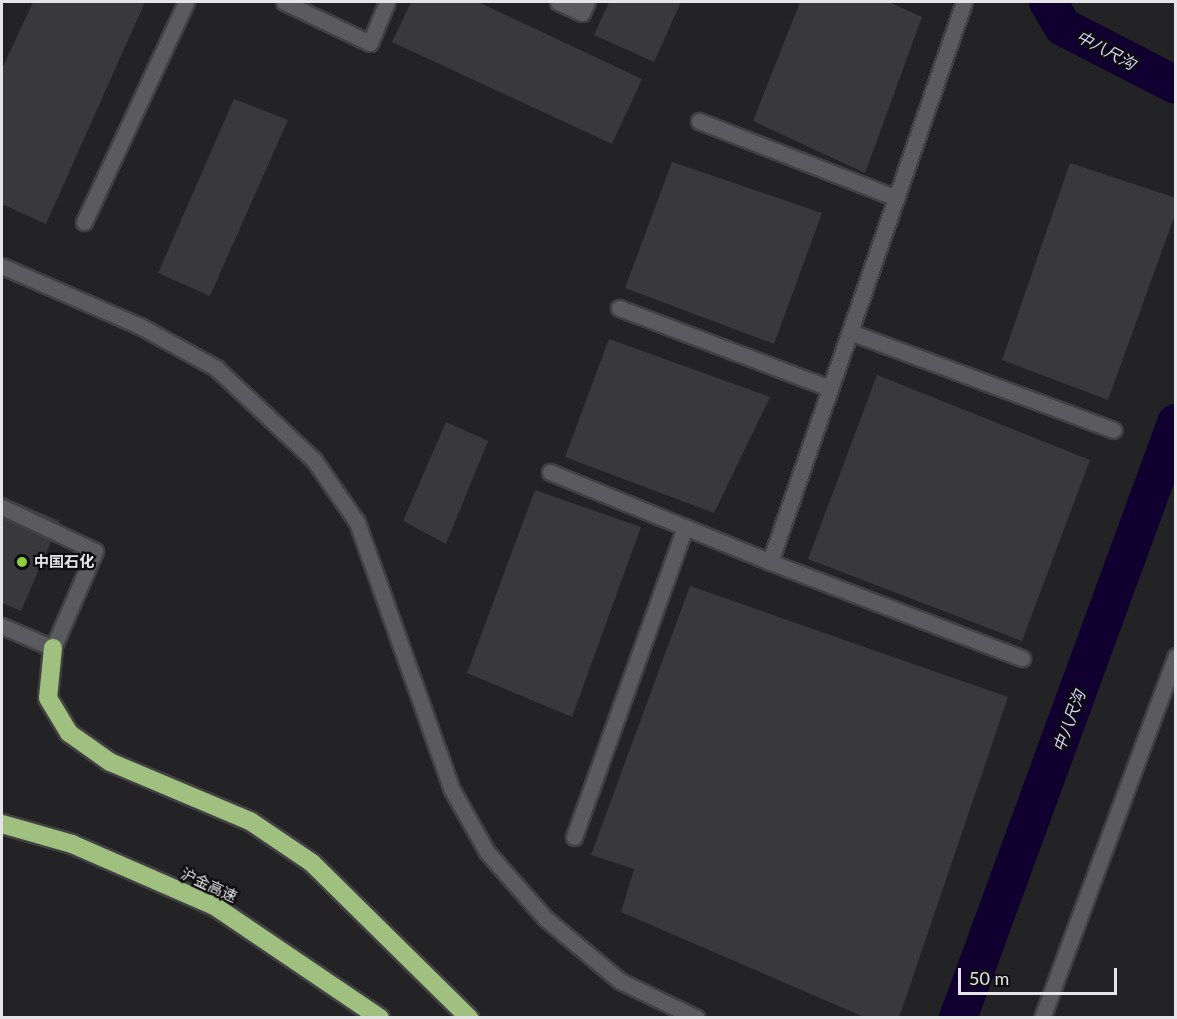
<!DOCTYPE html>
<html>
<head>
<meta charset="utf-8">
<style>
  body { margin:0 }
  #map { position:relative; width:1177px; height:1019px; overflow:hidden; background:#232326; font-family:Lato,"Noto Sans SC",sans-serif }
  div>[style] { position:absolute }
  .river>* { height:38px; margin:-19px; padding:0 19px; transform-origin:19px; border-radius:19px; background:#100030 }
  .building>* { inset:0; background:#39383b }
  .roads { filter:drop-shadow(2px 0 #414043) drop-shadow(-2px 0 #414043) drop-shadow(0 2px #414043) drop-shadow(0 -2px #414043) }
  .minor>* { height:15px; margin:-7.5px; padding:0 7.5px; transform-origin:7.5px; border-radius:7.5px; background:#5b5b5f }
  .highway>* { height:18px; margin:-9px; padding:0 9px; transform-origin:9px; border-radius:9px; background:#9fc07f }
  .dots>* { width:16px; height:16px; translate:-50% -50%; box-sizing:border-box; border:3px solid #0d0c0e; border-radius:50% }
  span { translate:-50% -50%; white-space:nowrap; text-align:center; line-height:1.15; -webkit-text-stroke:4.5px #0d0c0e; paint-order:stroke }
  .poi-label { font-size:15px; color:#e5e5e7; font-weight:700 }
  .left { translate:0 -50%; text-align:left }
  .street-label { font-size:15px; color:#e5e5e7 }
  .water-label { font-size:16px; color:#d9d3ff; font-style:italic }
  .frame { position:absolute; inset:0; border:3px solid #e5e5e7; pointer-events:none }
  .scale { position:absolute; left:958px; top:968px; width:159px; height:27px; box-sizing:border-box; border:3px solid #e5e5e7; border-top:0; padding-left:8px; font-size:18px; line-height:21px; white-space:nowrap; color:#e5e5e7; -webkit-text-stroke:4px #0d0c0e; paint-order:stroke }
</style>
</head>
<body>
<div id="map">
  <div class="river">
    <i style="left:1048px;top:2px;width:29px;rotate:59deg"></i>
    <i style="left:1063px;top:27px;width:127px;rotate:27.2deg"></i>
    <i style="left:958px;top:1018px;width:634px;rotate:-69.88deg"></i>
  </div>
  <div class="building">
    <i style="clip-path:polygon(33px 2px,145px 2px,46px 224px,2px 204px,2px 69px)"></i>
    <i style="clip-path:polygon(411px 2px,478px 2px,642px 79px,612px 144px,392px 42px)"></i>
    <i style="clip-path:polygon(609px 2px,681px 2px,654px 62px,594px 35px)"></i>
    <i style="clip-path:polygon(800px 2px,889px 2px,922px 17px,865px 173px,753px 121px)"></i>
    <i style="clip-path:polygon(234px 99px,288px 120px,210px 296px,158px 273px)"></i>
    <i style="clip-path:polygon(672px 162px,822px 213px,774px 344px,625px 288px)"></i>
    <i style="clip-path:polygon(1070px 163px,1176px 198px,1176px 212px,1108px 400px,1002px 360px)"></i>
    <i style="clip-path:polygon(609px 339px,770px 397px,714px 513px,565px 457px)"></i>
    <i style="clip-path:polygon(877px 375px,1090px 460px,1022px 641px,808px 559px)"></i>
    <i style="clip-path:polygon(446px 422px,488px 441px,446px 544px,403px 521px)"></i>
    <i style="clip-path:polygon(535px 490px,641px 527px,572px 717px,467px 673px)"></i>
    <i style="clip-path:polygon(2px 496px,60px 521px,21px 611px,2px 603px)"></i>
    <i style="clip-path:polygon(690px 586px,1008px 697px,899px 1018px,866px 1018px,621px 912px,634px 869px,591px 855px)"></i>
  </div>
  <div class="roads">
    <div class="minor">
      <i style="left:284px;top:2px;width:95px;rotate:25.5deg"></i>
      <i style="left:370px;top:43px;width:44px;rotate:-67.5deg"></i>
      <i style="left:558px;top:2px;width:26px;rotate:25deg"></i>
      <i style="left:582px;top:13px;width:12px;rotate:-66deg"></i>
      <i style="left:699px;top:121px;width:212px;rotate:21.3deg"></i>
      <i style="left:84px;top:222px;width:242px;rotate:-65.1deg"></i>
      <i style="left:2px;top:266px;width:150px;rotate:23.5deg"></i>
      <i style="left:140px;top:326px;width:87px;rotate:28.9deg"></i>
      <i style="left:216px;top:368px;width:134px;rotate:43.2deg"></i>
      <i style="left:314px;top:460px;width:75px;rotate:55.3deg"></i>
      <i style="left:357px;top:522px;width:282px;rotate:70.5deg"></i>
      <i style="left:451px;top:788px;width:73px;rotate:60.6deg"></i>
      <i style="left:487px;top:852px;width:88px;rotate:48.7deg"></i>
      <i style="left:545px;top:918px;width:98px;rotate:40deg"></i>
      <i style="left:620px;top:981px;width:85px;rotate:25.7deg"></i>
      <i style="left:619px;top:308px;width:226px;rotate:20.8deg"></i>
      <i style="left:850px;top:332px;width:281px;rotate:20.4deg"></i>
      <i style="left:550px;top:472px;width:238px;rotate:22.2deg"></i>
      <i style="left:770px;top:562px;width:593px;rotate:-70.89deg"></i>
      <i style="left:2px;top:507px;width:103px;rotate:25.3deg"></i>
      <i style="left:95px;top:551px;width:106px;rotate:113.4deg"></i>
      <i style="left:53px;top:648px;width:56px;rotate:-156.7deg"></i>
      <i style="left:770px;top:562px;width:270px;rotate:20.9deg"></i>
      <i style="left:574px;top:837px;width:329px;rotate:-70.3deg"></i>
      <i style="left:1042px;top:1018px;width:386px;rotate:-69.7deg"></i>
    </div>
    <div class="highway">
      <i style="left:53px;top:648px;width:50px;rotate:95.7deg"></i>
      <i style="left:48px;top:698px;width:41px;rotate:59deg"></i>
      <i style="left:69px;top:733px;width:50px;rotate:35.3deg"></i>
      <i style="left:110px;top:762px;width:152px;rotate:22.9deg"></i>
      <i style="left:250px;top:821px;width:75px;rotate:34.1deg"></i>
      <i style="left:312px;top:863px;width:221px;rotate:44.6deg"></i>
      <i style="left:2px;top:824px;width:73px;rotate:15.9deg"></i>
      <i style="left:72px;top:844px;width:157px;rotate:23.6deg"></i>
      <i style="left:216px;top:907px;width:198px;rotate:34.1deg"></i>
    </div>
  </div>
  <div class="dots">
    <i style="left:22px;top:562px;background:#8fcd41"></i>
  </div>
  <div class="poi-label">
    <span class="left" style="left:34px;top:562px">中国石化</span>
  </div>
  <div class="street-label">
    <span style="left:209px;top:885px;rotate:25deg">沪金高速</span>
  </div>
  <div class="water-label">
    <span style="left:1106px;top:50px;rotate:28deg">中八尺沟</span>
    <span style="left:1069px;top:721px;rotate:-70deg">中八尺沟</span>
  </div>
  <div class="frame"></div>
  <div class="scale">50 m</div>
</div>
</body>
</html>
